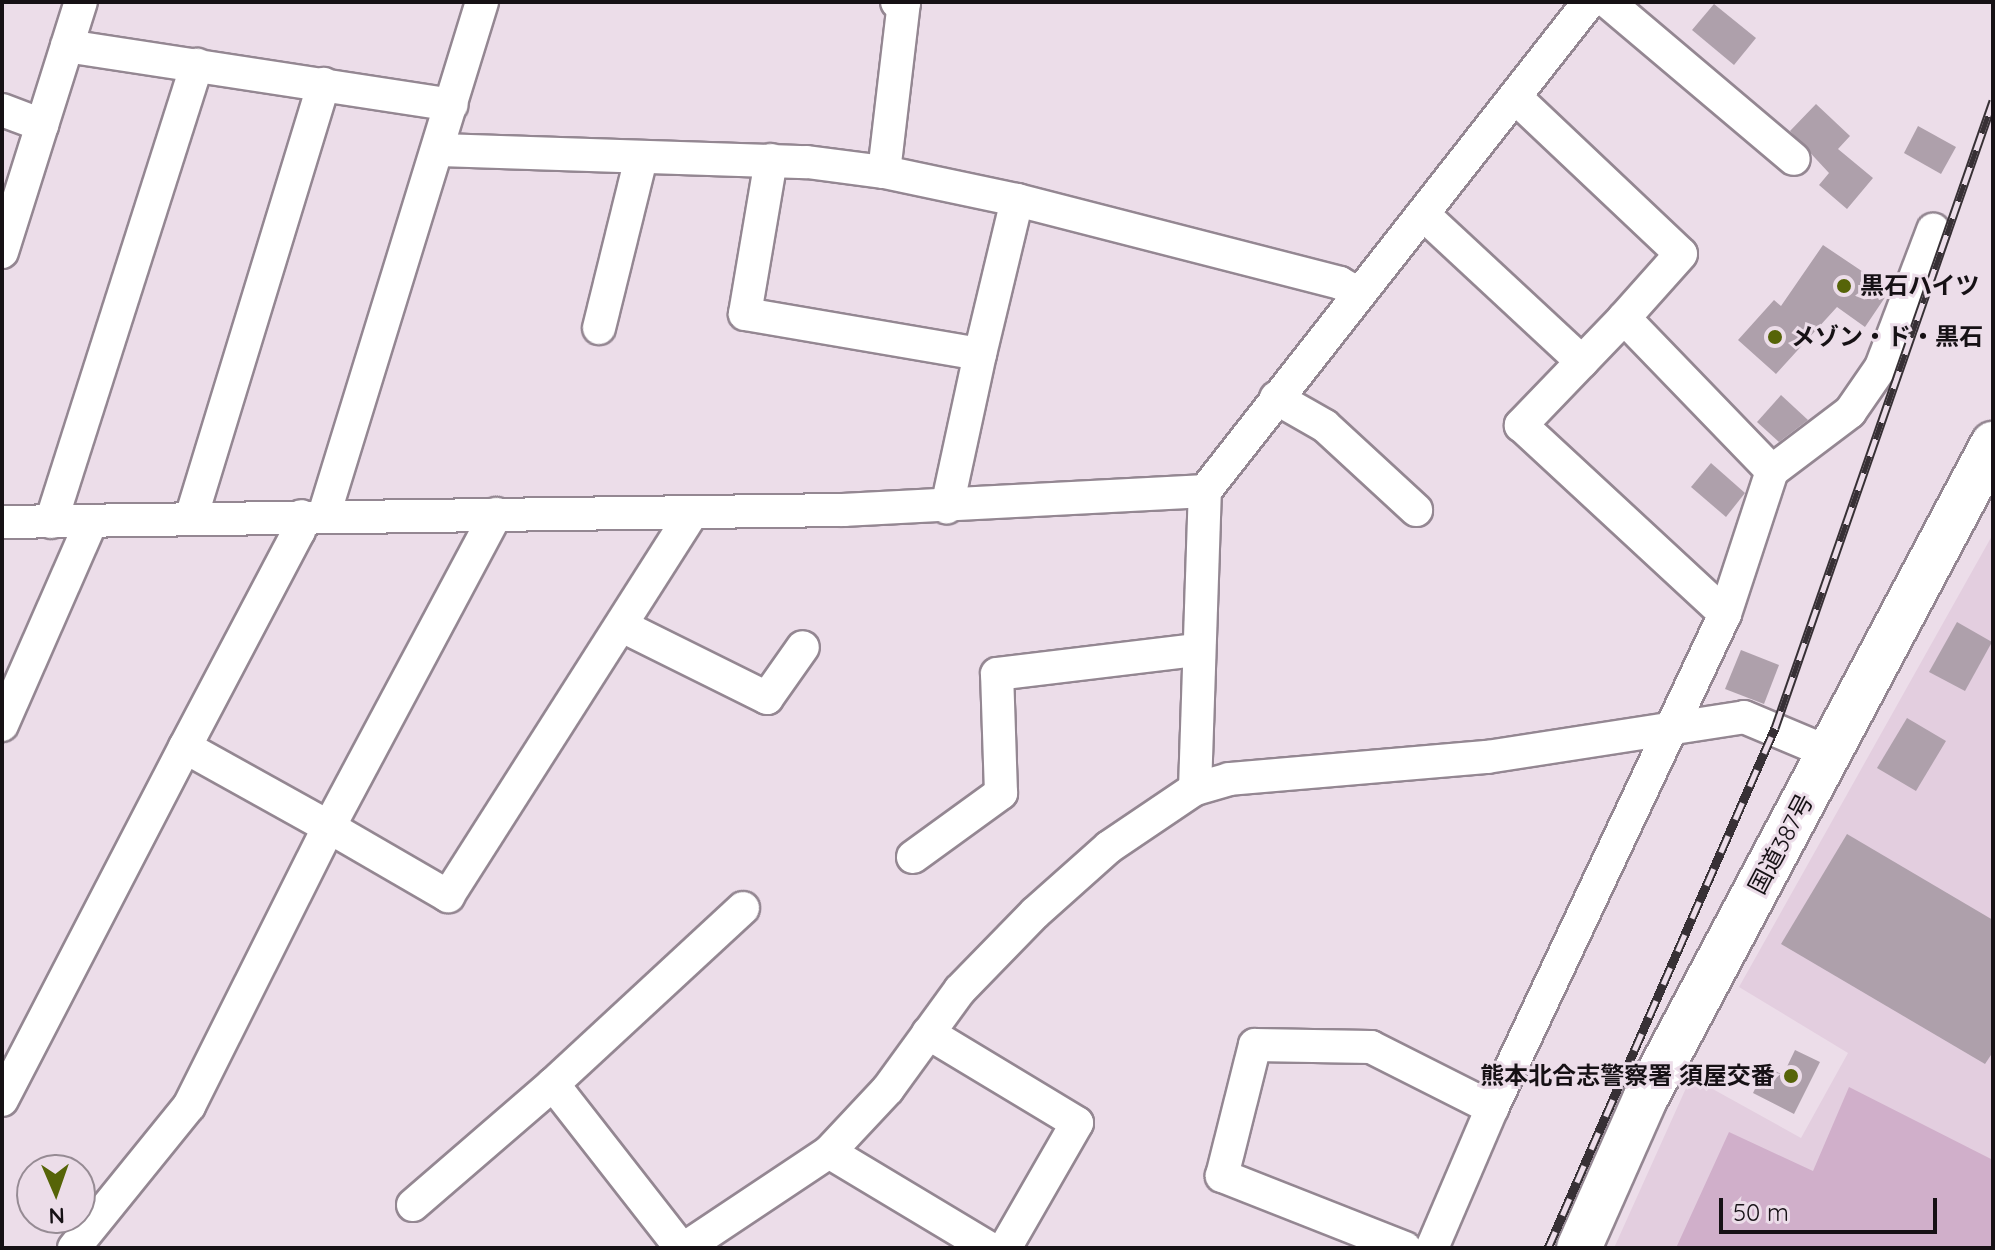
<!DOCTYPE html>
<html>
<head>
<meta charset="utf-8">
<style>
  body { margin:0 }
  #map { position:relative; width:1995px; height:1250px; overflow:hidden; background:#ecdde9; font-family:Quicksand,"Noto Sans JP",sans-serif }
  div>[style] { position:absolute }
  .built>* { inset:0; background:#e3cedf }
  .green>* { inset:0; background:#d0afca }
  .building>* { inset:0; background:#aea0ab }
  .roads { filter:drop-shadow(2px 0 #948792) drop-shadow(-2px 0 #948792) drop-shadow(0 2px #948792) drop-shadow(0 -2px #948792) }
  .minor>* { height:32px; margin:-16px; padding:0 16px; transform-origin:16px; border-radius:16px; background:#fff }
  .highway>* { height:44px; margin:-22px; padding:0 22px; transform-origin:22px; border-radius:22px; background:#fff }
  .rail>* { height:9px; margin-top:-4.5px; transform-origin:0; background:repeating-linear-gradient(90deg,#ecdde9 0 18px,#373035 0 36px); box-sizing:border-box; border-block:2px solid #373035 }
  .dots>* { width:22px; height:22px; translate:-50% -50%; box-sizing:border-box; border:4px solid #ecdde9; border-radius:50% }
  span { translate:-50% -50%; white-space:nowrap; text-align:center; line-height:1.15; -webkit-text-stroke:6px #ecdde9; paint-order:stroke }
  .poi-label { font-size:24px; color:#161115; font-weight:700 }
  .left { translate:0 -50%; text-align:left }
  .right { translate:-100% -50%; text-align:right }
  .street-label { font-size:24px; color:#161115 }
  .frame { position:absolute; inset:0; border:4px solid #161115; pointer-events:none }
  .north { position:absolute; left:16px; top:1154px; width:80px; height:80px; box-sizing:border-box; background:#ecdde9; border:2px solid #968b94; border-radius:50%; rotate:178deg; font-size:22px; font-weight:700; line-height:32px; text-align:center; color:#161115 }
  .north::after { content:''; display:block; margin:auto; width:28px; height:36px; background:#566408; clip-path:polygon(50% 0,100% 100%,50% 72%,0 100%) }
  .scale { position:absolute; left:1719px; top:1198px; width:218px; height:36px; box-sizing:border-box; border:4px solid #161115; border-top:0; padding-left:10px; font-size:24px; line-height:28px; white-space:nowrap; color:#161115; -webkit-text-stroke:6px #ecdde9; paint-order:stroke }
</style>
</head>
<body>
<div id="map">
  <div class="built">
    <i style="clip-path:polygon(1993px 534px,1993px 1248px,1614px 1248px,1691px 1077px,1801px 1138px,1848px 1053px,1739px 987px)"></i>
  </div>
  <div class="green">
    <i style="clip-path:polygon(1849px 1087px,1993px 1160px,1993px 1248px,1676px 1248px,1729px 1132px,1813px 1171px)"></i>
  </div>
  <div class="building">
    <i style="clip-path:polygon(1714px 4px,1756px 38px,1734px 65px,1692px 30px)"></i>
    <i style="clip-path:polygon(1816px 104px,1850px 136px,1838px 149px,1873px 178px,1847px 209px,1819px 185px,1829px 173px,1790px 131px)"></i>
    <i style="clip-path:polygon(1918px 126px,1956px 147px,1941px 174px,1904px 153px)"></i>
    <i style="clip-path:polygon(1823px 245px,1890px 290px,1865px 327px,1837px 307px,1776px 374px,1738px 340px,1774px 300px,1781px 306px)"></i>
    <i style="clip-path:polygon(1781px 395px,1808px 420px,1779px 442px,1757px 422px)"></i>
    <i style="clip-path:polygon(1711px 463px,1745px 493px,1726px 517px,1691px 487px)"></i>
    <i style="clip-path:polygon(1957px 622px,1992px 642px,1965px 691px,1929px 672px)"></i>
    <i style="clip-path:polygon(1741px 650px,1779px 665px,1764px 704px,1725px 689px)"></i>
    <i style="clip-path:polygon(1907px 718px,1946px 741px,1916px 791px,1877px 768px)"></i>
    <i style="clip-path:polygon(1847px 834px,1993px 920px,1993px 1052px,1985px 1064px,1781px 944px)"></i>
    <i style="clip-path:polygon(1795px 1050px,1820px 1062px,1794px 1114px,1753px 1093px,1766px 1066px,1783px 1075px)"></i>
  </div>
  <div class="roads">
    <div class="minor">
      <i style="left:1608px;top:2px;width:243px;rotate:40.2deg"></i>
      <i style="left:67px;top:46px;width:389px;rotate:8.7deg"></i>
      <i style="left:1515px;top:97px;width:228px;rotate:43.4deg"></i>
      <i style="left:1681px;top:254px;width:86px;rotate:131.7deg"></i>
      <i style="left:2px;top:110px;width:43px;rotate:20.6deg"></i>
      <i style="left:440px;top:150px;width:367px;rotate:1.9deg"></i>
      <i style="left:807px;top:162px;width:78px;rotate:7.4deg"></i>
      <i style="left:884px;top:172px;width:170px;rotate:-83.3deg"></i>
      <i style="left:904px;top:3px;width:7px;rotate:-172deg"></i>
      <i style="left:771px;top:160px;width:156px;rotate:99.6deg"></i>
      <i style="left:745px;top:314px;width:238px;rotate:9.7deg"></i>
      <i style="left:980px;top:354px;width:157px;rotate:102.2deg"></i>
      <i style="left:884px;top:172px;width:136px;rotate:11.9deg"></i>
      <i style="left:1017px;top:200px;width:158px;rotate:103.5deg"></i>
      <i style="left:1017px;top:200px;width:333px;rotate:14.4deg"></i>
      <i style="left:1340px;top:283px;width:22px;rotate:30deg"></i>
      <i style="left:1423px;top:214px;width:217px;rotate:42.9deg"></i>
      <i style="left:2px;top:252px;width:262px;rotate:-72.5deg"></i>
      <i style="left:599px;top:328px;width:175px;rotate:-76.1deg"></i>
      <i style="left:1276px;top:398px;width:56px;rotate:29.7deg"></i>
      <i style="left:1325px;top:426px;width:124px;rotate:42.7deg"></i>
      <i style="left:1772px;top:471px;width:98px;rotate:-37.1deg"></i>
      <i style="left:1850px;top:412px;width:55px;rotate:-55.4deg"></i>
      <i style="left:1881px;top:367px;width:147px;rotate:-69.2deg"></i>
      <i style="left:324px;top:515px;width:537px;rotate:-72.88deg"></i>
      <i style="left:191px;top:518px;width:454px;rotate:-73deg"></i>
      <i style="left:2px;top:522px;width:842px;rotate:-0.82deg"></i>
      <i style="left:844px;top:510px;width:361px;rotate:-3deg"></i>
      <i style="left:1205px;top:491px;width:622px;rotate:-51.86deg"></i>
      <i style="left:51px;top:522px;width:480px;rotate:-72.3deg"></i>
      <i style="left:622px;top:626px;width:162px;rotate:26.4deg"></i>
      <i style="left:767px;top:698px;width:62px;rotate:-54.8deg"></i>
      <i style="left:2px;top:725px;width:222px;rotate:-66.3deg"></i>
      <i style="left:185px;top:747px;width:244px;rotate:-62.2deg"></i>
      <i style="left:299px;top:531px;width:15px;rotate:-82deg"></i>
      <i style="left:1195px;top:789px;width:298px;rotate:-88.1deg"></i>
      <i style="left:913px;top:857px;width:109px;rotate:-36deg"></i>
      <i style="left:1001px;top:793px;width:119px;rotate:-91.9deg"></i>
      <i style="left:997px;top:674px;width:200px;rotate:-6.9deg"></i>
      <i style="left:928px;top:1033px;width:174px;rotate:31.1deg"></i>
      <i style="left:1077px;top:1123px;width:144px;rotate:119.9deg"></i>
      <i style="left:2px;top:1100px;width:398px;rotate:-62.6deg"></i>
      <i style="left:185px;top:747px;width:165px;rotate:29.1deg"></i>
      <i style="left:329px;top:827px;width:355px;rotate:-61.9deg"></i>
      <i style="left:829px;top:1152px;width:187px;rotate:31deg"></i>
      <i style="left:413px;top:1205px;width:185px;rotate:-40.8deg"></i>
      <i style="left:74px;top:1248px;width:183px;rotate:-51deg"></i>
      <i style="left:189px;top:1106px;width:312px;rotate:-63.4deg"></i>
      <i style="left:329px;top:827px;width:138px;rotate:30.1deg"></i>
      <i style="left:448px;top:896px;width:454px;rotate:-57.5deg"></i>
      <i style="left:681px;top:1248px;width:208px;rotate:-128deg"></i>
      <i style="left:553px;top:1084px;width:259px;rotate:-42.8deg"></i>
      <i style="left:685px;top:1248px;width:173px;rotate:-33.7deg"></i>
      <i style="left:829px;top:1152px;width:86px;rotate:-46.9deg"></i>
      <i style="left:888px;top:1089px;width:122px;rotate:-54deg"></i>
      <i style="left:960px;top:990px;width:107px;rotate:-45.8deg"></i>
      <i style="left:1035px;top:913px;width:99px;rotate:-41.7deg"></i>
      <i style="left:1109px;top:847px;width:104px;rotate:-34deg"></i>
      <i style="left:1195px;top:789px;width:35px;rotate:-16deg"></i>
      <i style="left:1229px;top:779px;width:259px;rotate:-4.9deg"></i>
      <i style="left:1487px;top:757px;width:260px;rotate:-8.8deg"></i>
      <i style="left:1744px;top:717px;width:93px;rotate:22.7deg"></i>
      <i style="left:1405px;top:1248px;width:197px;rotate:-158.5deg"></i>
      <i style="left:1222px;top:1176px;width:135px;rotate:-75.9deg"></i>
      <i style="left:1255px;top:1045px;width:116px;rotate:1deg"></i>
      <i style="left:1371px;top:1047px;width:136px;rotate:26.8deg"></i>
      <i style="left:1492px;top:1108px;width:546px;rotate:-64.75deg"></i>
      <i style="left:1725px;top:614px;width:151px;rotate:-71.8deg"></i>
      <i style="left:1772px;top:471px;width:213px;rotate:-134deg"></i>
      <i style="left:1624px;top:318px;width:149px;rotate:133.9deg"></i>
      <i style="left:1521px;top:425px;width:278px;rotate:42.8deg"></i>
      <i style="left:1432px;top:1248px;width:152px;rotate:-66.8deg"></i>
    </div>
    <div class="highway">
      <i style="left:1579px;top:1248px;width:163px;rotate:-66.1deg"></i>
      <i style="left:1645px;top:1099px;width:742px;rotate:-62.02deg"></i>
    </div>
  </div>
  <div class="rail">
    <i style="left:1548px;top:1248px;width:567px;rotate:-66.42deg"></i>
    <i style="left:1775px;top:728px;width:664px;rotate:-70.83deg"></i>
  </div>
  <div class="dots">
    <i style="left:1844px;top:286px;background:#566408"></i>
    <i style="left:1775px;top:337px;background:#566408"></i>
    <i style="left:1791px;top:1076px;background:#566408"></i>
  </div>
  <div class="poi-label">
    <span class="left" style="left:1860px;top:286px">黒石ハイツ</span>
    <span class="left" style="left:1791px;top:337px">メゾン・ド・黒石</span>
    <span class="right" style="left:1775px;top:1076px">熊本北合志警察署 須屋交番</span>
  </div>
  <div class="street-label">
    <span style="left:1781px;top:844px;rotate:-62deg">国道387号</span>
  </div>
  <div class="frame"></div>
  <div class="north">N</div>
  <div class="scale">50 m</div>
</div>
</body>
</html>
